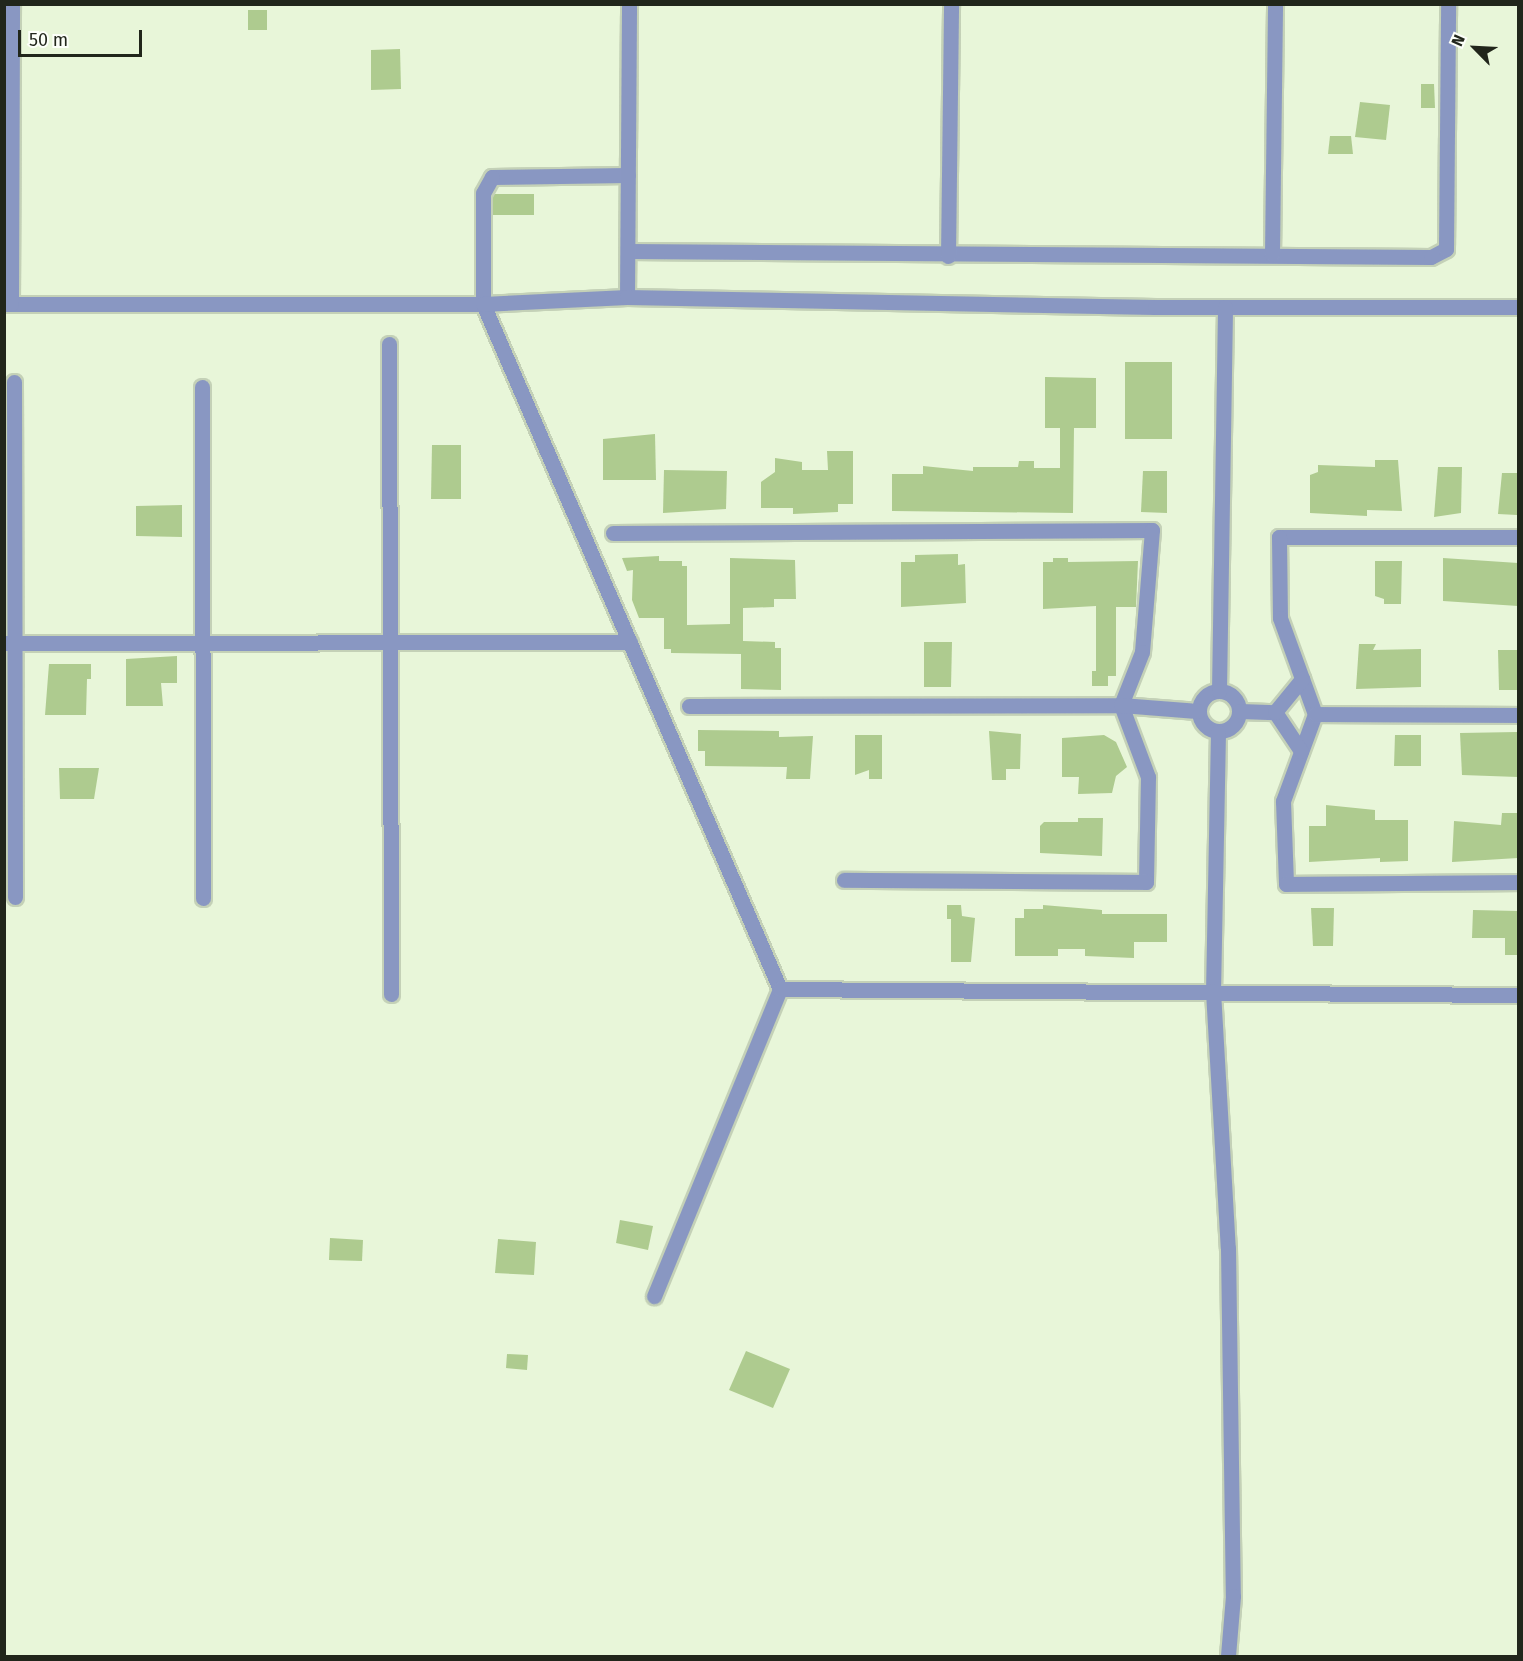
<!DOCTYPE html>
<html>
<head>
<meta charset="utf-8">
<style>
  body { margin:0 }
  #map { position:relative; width:1523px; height:1661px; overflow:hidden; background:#e8f6d9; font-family:"Fira Sans",sans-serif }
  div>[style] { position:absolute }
  .building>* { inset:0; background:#aecb8f }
  .roads { filter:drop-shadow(2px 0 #c4d1b7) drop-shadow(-2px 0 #c4d1b7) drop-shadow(0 2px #c4d1b7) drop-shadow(0 -2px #c4d1b7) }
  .minor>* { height:15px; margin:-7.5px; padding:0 7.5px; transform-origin:7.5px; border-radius:7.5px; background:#8997c2 }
  .minor>.ring { margin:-7.5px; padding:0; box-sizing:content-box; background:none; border:15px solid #8997c2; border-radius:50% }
  span { translate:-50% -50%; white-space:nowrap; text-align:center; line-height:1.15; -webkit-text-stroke:4.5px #fcfff9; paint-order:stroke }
  .frame { position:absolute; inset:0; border:6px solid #21261b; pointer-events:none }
  .north { position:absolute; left:1445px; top:18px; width:60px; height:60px; -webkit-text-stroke:4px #fcfff9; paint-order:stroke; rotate:294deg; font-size:16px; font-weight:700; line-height:24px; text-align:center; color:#21261b }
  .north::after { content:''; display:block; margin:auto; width:21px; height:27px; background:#21261b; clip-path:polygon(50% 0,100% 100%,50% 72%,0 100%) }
  .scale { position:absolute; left:18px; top:30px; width:124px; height:27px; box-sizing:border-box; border:3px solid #21261b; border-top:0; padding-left:8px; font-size:18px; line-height:21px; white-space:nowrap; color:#21261b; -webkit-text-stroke:4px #fcfff9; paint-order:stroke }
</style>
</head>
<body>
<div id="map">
  <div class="building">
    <i style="clip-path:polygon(248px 10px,267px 10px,267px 30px,248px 30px)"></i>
    <i style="clip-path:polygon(400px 49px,401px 89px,371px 90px,371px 50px)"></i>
    <i style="clip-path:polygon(1421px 84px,1434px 84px,1435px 108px,1421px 108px)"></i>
    <i style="clip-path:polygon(1360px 102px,1390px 105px,1386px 140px,1355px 137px)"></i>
    <i style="clip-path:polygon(1330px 136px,1351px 136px,1353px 154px,1328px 154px)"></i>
    <i style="clip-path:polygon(493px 194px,534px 194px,534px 215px,493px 215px)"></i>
    <i style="clip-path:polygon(1125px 362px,1172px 362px,1172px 439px,1125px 439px)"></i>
    <i style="clip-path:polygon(1045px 377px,1096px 378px,1096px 428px,1074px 428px,1073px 513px,892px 511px,892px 474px,923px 474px,923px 466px,973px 471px,973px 467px,1018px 467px,1019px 461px,1034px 461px,1034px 468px,1060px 468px,1060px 428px,1045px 428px)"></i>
    <i style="clip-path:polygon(655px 434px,656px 480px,603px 480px,603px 439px)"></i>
    <i style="clip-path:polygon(432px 445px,461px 445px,461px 499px,431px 499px)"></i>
    <i style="clip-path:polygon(827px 451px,853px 451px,853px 504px,838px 504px,838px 512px,793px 514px,793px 508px,761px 508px,761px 482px,775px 472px,775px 458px,802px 462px,802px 470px,828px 470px)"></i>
    <i style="clip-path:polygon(1375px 460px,1398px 460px,1402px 511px,1367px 510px,1367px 516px,1310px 513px,1310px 475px,1318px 472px,1318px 465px,1375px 467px)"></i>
    <i style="clip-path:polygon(1438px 467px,1462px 467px,1461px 513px,1434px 517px)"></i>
    <i style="clip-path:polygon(664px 470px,727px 471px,726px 509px,663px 513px)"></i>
    <i style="clip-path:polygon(1143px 471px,1167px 471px,1167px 513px,1141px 512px)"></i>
    <i style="clip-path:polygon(1502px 473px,1518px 473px,1517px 515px,1498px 514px)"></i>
    <i style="clip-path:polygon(182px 505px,182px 537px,136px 536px,136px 506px)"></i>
    <i style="clip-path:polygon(958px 554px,958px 565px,965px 564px,966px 603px,901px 607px,901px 562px,915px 562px,915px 555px)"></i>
    <i style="clip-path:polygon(659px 556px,659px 561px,682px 561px,682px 566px,687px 566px,687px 625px,730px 624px,730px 558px,795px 560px,796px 599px,774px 599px,774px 607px,743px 608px,743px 641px,775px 642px,775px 648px,781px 648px,781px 690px,741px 689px,741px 654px,671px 653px,671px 649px,664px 649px,664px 618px,639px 618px,632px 600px,633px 570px,627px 571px,622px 558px)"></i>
    <i style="clip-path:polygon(1053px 558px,1068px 558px,1068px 562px,1138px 561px,1136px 607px,1116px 607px,1116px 676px,1108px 676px,1108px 686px,1092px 686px,1092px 671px,1096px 671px,1096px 606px,1043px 609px,1043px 562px,1053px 562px)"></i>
    <i style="clip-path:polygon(1443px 558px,1518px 563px,1518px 606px,1443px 601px)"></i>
    <i style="clip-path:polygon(1375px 561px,1402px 561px,1401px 604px,1384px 604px,1384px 599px,1375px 596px)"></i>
    <i style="clip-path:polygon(924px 642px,952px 642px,951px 687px,924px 687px)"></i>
    <i style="clip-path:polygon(1359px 644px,1376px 644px,1373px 650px,1421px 649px,1421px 687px,1356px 689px)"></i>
    <i style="clip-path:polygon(1498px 650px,1518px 650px,1518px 690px,1499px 690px)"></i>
    <i style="clip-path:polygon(177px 656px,177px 683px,161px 683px,163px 706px,126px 706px,126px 659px)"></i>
    <i style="clip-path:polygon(49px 664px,91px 664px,91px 679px,87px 679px,86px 715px,45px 715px)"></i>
    <i style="clip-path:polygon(698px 730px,779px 731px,779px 737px,813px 736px,810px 779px,786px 779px,787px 767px,705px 766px,705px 751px,698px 751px)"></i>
    <i style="clip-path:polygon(989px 731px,1021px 734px,1020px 769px,1006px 769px,1006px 780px,992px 780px)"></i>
    <i style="clip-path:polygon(1517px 732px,1518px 777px,1462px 775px,1460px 733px)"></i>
    <i style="clip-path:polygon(855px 735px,882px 735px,882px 779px,869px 779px,869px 770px,855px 775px)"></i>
    <i style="clip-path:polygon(1104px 735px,1116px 742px,1127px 767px,1116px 776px,1112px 793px,1078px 794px,1079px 777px,1062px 777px,1062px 738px)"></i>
    <i style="clip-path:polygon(1395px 735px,1421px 735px,1421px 766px,1394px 766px)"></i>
    <i style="clip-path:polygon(59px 768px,99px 768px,94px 799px,60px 799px)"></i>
    <i style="clip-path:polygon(1326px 805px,1375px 810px,1375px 820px,1408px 820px,1408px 861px,1380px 862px,1380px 858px,1309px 862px,1309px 826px,1326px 826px)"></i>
    <i style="clip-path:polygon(1502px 813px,1518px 813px,1518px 858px,1452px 862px,1454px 821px,1501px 825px)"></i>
    <i style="clip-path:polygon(1078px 818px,1103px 818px,1102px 856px,1040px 853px,1040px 826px,1044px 822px,1078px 822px)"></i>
    <i style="clip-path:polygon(947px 905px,961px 905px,962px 916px,975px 918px,971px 962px,951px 962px,951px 919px,947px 919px)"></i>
    <i style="clip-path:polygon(1043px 905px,1102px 910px,1102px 914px,1167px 914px,1167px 942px,1134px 942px,1134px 958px,1085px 956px,1085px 949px,1058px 949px,1058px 956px,1015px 956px,1015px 918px,1024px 918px,1024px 909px,1043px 909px)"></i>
    <i style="clip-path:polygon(1311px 908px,1334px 908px,1333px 946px,1313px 946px)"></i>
    <i style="clip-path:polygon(1473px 910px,1518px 911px,1518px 955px,1505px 955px,1505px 938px,1472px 938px)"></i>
    <i style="clip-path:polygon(620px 1220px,653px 1226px,648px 1250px,616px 1243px)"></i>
    <i style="clip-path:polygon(330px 1238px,363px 1240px,362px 1261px,329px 1260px)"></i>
    <i style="clip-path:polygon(498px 1239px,536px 1242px,534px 1275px,495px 1273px)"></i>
    <i style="clip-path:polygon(746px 1351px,790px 1369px,773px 1408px,729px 1390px)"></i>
    <i style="clip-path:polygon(507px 1354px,528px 1355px,527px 1370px,506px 1368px)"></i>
  </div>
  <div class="roads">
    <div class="minor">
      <i style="left:628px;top:175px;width:136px;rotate:179.2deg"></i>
      <i style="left:492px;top:177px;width:18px;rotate:119deg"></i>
      <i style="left:483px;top:193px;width:111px;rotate:90deg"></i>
      <i style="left:483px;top:304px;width:747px;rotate:66.56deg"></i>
      <i style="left:780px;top:989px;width:332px;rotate:112.3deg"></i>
      <i style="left:628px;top:251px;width:803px;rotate:0.43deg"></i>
      <i style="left:1431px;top:257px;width:17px;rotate:-28deg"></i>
      <i style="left:1446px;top:249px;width:245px;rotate:-89.5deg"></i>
      <i style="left:1272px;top:254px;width:250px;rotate:-89.3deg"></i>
      <i style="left:948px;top:256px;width:252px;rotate:-89.3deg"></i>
      <i style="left:627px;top:297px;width:293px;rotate:-89.6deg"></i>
      <i style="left:4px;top:304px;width:479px"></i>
      <i style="left:483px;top:304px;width:144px;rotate:-2.8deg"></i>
      <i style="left:627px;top:297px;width:528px;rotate:1.09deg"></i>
      <i style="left:1155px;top:307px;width:363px"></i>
      <i style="left:11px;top:304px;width:300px;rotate:-89.8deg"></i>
      <i style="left:389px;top:344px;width:650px;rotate:89.82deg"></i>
      <i style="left:14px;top:382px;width:515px;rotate:89.89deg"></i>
      <i style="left:202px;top:387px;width:511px;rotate:89.89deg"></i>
      <i style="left:613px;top:533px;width:539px;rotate:-0.32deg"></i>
      <i style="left:1152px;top:530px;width:122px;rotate:94.7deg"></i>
      <i style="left:1142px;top:652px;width:57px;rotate:111.6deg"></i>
      <i style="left:1121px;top:705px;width:77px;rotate:69.4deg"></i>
      <i style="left:1148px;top:777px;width:105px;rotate:91.1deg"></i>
      <i style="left:1146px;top:882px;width:302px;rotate:-179.6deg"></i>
      <i style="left:1518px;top:537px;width:239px;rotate:180deg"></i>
      <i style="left:1279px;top:537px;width:81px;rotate:89.3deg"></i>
      <i style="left:1280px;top:618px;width:102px;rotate:70deg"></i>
      <i style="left:1315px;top:714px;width:93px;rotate:110.2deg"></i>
      <i style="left:1283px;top:801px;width:83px;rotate:87.9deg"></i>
      <i style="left:1286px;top:884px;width:232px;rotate:-0.5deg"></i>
      <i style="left:4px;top:643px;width:626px;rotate:-0.09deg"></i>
      <i class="ring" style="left:1199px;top:691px;width:25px;height:25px"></i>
      <i style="left:1219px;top:691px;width:384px;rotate:-89.1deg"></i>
      <i style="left:689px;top:706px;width:432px;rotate:-0.1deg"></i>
      <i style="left:1121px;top:705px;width:77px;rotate:4.5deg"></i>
      <i style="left:1240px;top:711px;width:35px;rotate:2deg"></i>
      <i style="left:1275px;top:712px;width:47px;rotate:56.3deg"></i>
      <i style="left:1275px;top:712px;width:43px;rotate:-50.7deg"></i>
      <i style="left:1315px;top:714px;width:203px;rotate:0.3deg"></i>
      <i style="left:1218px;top:732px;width:259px;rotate:91.1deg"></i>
      <i style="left:1213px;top:991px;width:257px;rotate:86.7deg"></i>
      <i style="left:1228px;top:1248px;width:348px;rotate:89.2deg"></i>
      <i style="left:1233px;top:1596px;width:60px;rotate:94.8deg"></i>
      <i style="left:780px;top:989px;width:738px;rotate:0.47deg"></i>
    </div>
  </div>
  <div class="frame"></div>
  <div class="north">N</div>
  <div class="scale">50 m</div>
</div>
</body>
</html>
